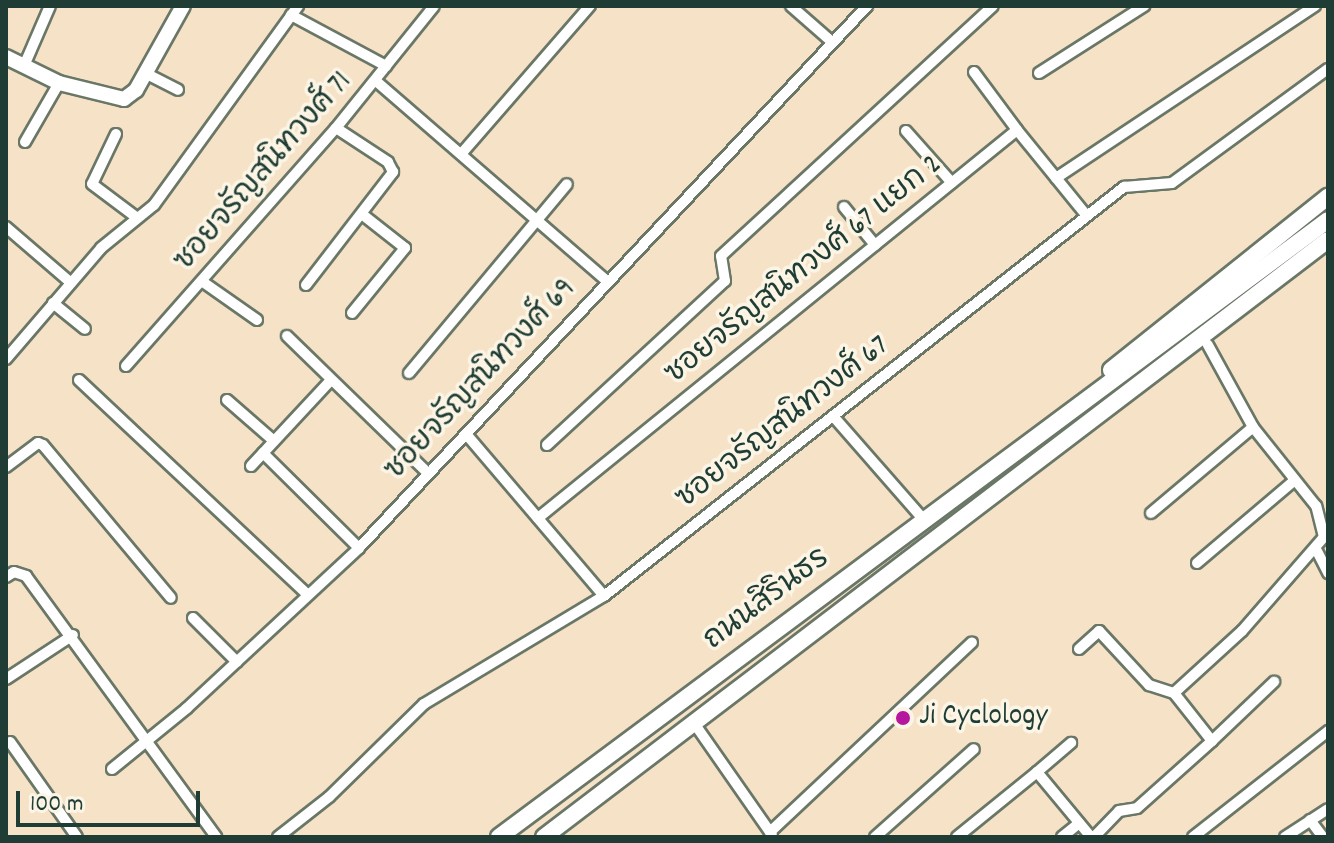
<!DOCTYPE html>
<html>
<head>
<meta charset="utf-8">
<style>
  body { margin:0 }
  #map { position:relative; width:1334px; height:843px; overflow:hidden; background:#f5e2c7; font-family:Dekko,"Playpen Sans Thai",sans-serif }
  div>[style] { position:absolute }
  .roads { filter:drop-shadow(2px 0 #6a7767) drop-shadow(-2px 0 #6a7767) drop-shadow(0 2px #6a7767) drop-shadow(0 -2px #6a7767) }
  .street>* { height:10px; margin:-5px; padding:0 5px; transform-origin:5px; border-radius:5px; background:#fff }
  .secondary>* { height:14px; margin:-7px; padding:0 7px; transform-origin:7px; border-radius:7px; background:#fff }
  .primary>* { height:16px; margin:-8px; padding:0 8px; transform-origin:8px; border-radius:8px; background:#fff }
  .dots>* { width:22px; height:22px; translate:-50% -50%; box-sizing:border-box; border:4px solid #fcf5e5; border-radius:50% }
  span { translate:-50% -50%; white-space:nowrap; text-align:center; line-height:1.15; -webkit-text-stroke:7px #fcf5e5; paint-order:stroke }
  .street-label { font-size:30px; color:#1f3d34 }
  .poi-label { font-size:30px; color:#1f3d34 }
  .left { translate:0 -50%; text-align:left }
  .frame { position:absolute; inset:0; border:8px solid #1f3d34; pointer-events:none }
  .scale { position:absolute; left:16px; top:791px; width:184px; height:36px; box-sizing:border-box; border:4px solid #1f3d34; border-top:0; padding-left:10px; font-size:24px; line-height:28px; white-space:nowrap; color:#1f3d34; -webkit-text-stroke:6px #fcf5e5; paint-order:stroke }
</style>
</head>
<body>
<div id="map">
  <div class="roads">
    <div class="street">
      <i style="left:791px;top:6px;width:53px;rotate:41.2deg"></i>
      <i style="left:291px;top:15px;width:108px;rotate:28.2deg"></i>
      <i style="left:24px;top:66px;width:65px;rotate:-66.6deg"></i>
      <i style="left:974px;top:72px;width:72px;rotate:53.4deg"></i>
      <i style="left:145px;top:73px;width:37px;rotate:27deg"></i>
      <i style="left:1039px;top:73px;width:125px;rotate:-32.5deg"></i>
      <i style="left:376px;top:81px;width:307px;rotate:40.9deg"></i>
      <i style="left:906px;top:131px;width:69px;rotate:48.5deg"></i>
      <i style="left:116px;top:134px;width:55px;rotate:115.6deg"></i>
      <i style="left:92px;top:184px;width:55px;rotate:36.9deg"></i>
      <i style="left:25px;top:142px;width:68px;rotate:-60deg"></i>
      <i style="left:462px;top:153px;width:195px;rotate:-49deg"></i>
      <i style="left:1056px;top:178px;width:311px;rotate:-33.6deg"></i>
      <i style="left:844px;top:207px;width:49px;rotate:50.8deg"></i>
      <i style="left:6px;top:227px;width:84px;rotate:40.7deg"></i>
      <i style="left:203px;top:282px;width:66px;rotate:35.1deg"></i>
      <i style="left:306px;top:285px;width:143px;rotate:-52.4deg"></i>
      <i style="left:393px;top:172px;width:11px;rotate:-117deg"></i>
      <i style="left:388px;top:162px;width:62px;rotate:-146.8deg"></i>
      <i style="left:53px;top:303px;width:41px;rotate:39.1deg"></i>
      <i style="left:352px;top:313px;width:84px;rotate:-50.8deg"></i>
      <i style="left:405px;top:248px;width:53px;rotate:-141.8deg"></i>
      <i style="left:287px;top:336px;width:197px;rotate:44.2deg"></i>
      <i style="left:6px;top:359px;width:146px;rotate:-49.4deg"></i>
      <i style="left:101px;top:248px;width:68px;rotate:-39.1deg"></i>
      <i style="left:154px;top:205px;width:246px;rotate:-54.1deg"></i>
      <i style="left:126px;top:366px;width:317px;rotate:-48.6deg"></i>
      <i style="left:336px;top:128px;width:156px;rotate:-51.2deg"></i>
      <i style="left:409px;top:373px;width:246px;rotate:-50.1deg"></i>
      <i style="left:79px;top:380px;width:314px;rotate:43.2deg"></i>
      <i style="left:227px;top:400px;width:62px;rotate:41.1deg"></i>
      <i style="left:833px;top:416px;width:138px;rotate:48.8deg"></i>
      <i style="left:467px;top:435px;width:211px;rotate:49.6deg"></i>
      <i style="left:547px;top:445px;width:242px;rotate:-42.7deg"></i>
      <i style="left:725px;top:281px;width:25px;rotate:-99deg"></i>
      <i style="left:721px;top:256px;width:369px;rotate:-42.6deg"></i>
      <i style="left:263px;top:453px;width:135px;rotate:44.7deg"></i>
      <i style="left:251px;top:466px;width:117px;rotate:-47.1deg"></i>
      <i style="left:6px;top:467px;width:40px;rotate:-37deg"></i>
      <i style="left:38px;top:443px;width:5px;rotate:22deg"></i>
      <i style="left:43px;top:445px;width:199px;rotate:50.1deg"></i>
      <i style="left:1151px;top:513px;width:133px;rotate:-40.1deg"></i>
      <i style="left:538px;top:518px;width:616px;rotate:-39.01deg"></i>
      <i style="left:1017px;top:130px;width:109px;rotate:50.9deg"></i>
      <i style="left:1317px;top:551px;width:25px;rotate:63deg"></i>
      <i style="left:1197px;top:563px;width:128px;rotate:-40.3deg"></i>
      <i style="left:6px;top:577px;width:9px;rotate:-32deg"></i>
      <i style="left:14px;top:572px;width:13px;rotate:18deg"></i>
      <i style="left:26px;top:576px;width:323px;rotate:53.9deg"></i>
      <i style="left:193px;top:618px;width:62px;rotate:45deg"></i>
      <i style="left:1079px;top:649px;width:27px;rotate:-42deg"></i>
      <i style="left:1099px;top:631px;width:74px;rotate:47.2deg"></i>
      <i style="left:1149px;top:685px;width:26px;rotate:18deg"></i>
      <i style="left:6px;top:679px;width:80px;rotate:-33.3deg"></i>
      <i style="left:694px;top:723px;width:136px;rotate:55.1deg"></i>
      <i style="left:1212px;top:741px;width:86px;rotate:-43.6deg"></i>
      <i style="left:10px;top:742px;width:116px;rotate:54.8deg"></i>
      <i style="left:112px;top:769px;width:97px;rotate:-39.1deg"></i>
      <i style="left:187px;top:708px;width:235px;rotate:-42.9deg"></i>
      <i style="left:359px;top:548px;width:743px;rotate:-46.85deg"></i>
      <i style="left:1037px;top:772px;width:45px;rotate:-40.5deg"></i>
      <i style="left:1310px;top:820px;width:21px;rotate:53deg"></i>
      <i style="left:770px;top:832px;width:277px;rotate:-43.2deg"></i>
      <i style="left:278px;top:837px;width:65px;rotate:-38.1deg"></i>
      <i style="left:329px;top:797px;width:133px;rotate:-44.4deg"></i>
      <i style="left:424px;top:704px;width:210px;rotate:-31deg"></i>
      <i style="left:604px;top:596px;width:662px;rotate:-38.19deg"></i>
      <i style="left:1124px;top:187px;width:48px;rotate:-4.8deg"></i>
      <i style="left:1172px;top:183px;width:193px;rotate:-36.2deg"></i>
      <i style="left:875px;top:837px;width:132px;rotate:-41.6deg"></i>
      <i style="left:957px;top:837px;width:103px;rotate:-39.1deg"></i>
      <i style="left:1037px;top:772px;width:85px;rotate:50.3deg"></i>
      <i style="left:1062px;top:837px;width:22px;rotate:-39deg"></i>
      <i style="left:1094px;top:837px;width:36px;rotate:-46deg"></i>
      <i style="left:1119px;top:811px;width:18px;rotate:-9deg"></i>
      <i style="left:1137px;top:808px;width:101px;rotate:-41.8deg"></i>
      <i style="left:1212px;top:741px;width:61px;rotate:-128.4deg"></i>
      <i style="left:1174px;top:693px;width:92px;rotate:-42.4deg"></i>
      <i style="left:1242px;top:631px;width:125px;rotate:-48.9deg"></i>
      <i style="left:1324px;top:537px;width:32px;rotate:-104deg"></i>
      <i style="left:1316px;top:506px;width:101px;rotate:-128.6deg"></i>
      <i style="left:1253px;top:427px;width:94px;rotate:-118.8deg"></i>
      <i style="left:1193px;top:837px;width:172px;rotate:-38.1deg"></i>
      <i style="left:1285px;top:837px;width:51px;rotate:-33.1deg"></i>
    </div>
    <div class="secondary">
      <i style="left:6px;top:57px;width:59px;rotate:26.1deg"></i>
      <i style="left:59px;top:83px;width:67px;rotate:13.8deg"></i>
      <i style="left:124px;top:99px;width:15px;rotate:-37deg"></i>
      <i style="left:136px;top:90px;width:96px;rotate:-60.8deg"></i>
    </div>
    <div class="primary">
      <i style="left:1111px;top:370px;width:278px;rotate:-38.6deg"></i>
      <i style="left:499px;top:837px;width:1033px;rotate:-36.66deg"></i>
      <i style="left:544px;top:837px;width:985px;rotate:-37.29deg"></i>
    </div>
  </div>
  <div class="dots">
    <i style="left:903px;top:718px;background:#b5179e"></i>
  </div>
  <div class="street-label">
    <span style="left:265px;top:173px;rotate:-49deg">ซอยจรัญสนิทวงศ์ 71</span>
    <span style="left:805px;top:271px;rotate:-39deg">ซอยจรัญสนิทวงศ์ 67 แยก 2</span>
    <span style="left:482px;top:381px;rotate:-47deg">ซอยจรัญสนิทวงศ์ 69</span>
    <span style="left:784px;top:424px;rotate:-38deg">ซอยจรัญสนิทวงศ์ 67</span>
    <span style="left:768px;top:601px;rotate:-37deg">ถนนสิรินธร</span>
  </div>
  <div class="poi-label">
    <span class="left" style="left:919px;top:718px">Ji Cyclology</span>
  </div>
  <div class="frame"></div>
  <div class="scale">100 m</div>
</div>
</body>
</html>
